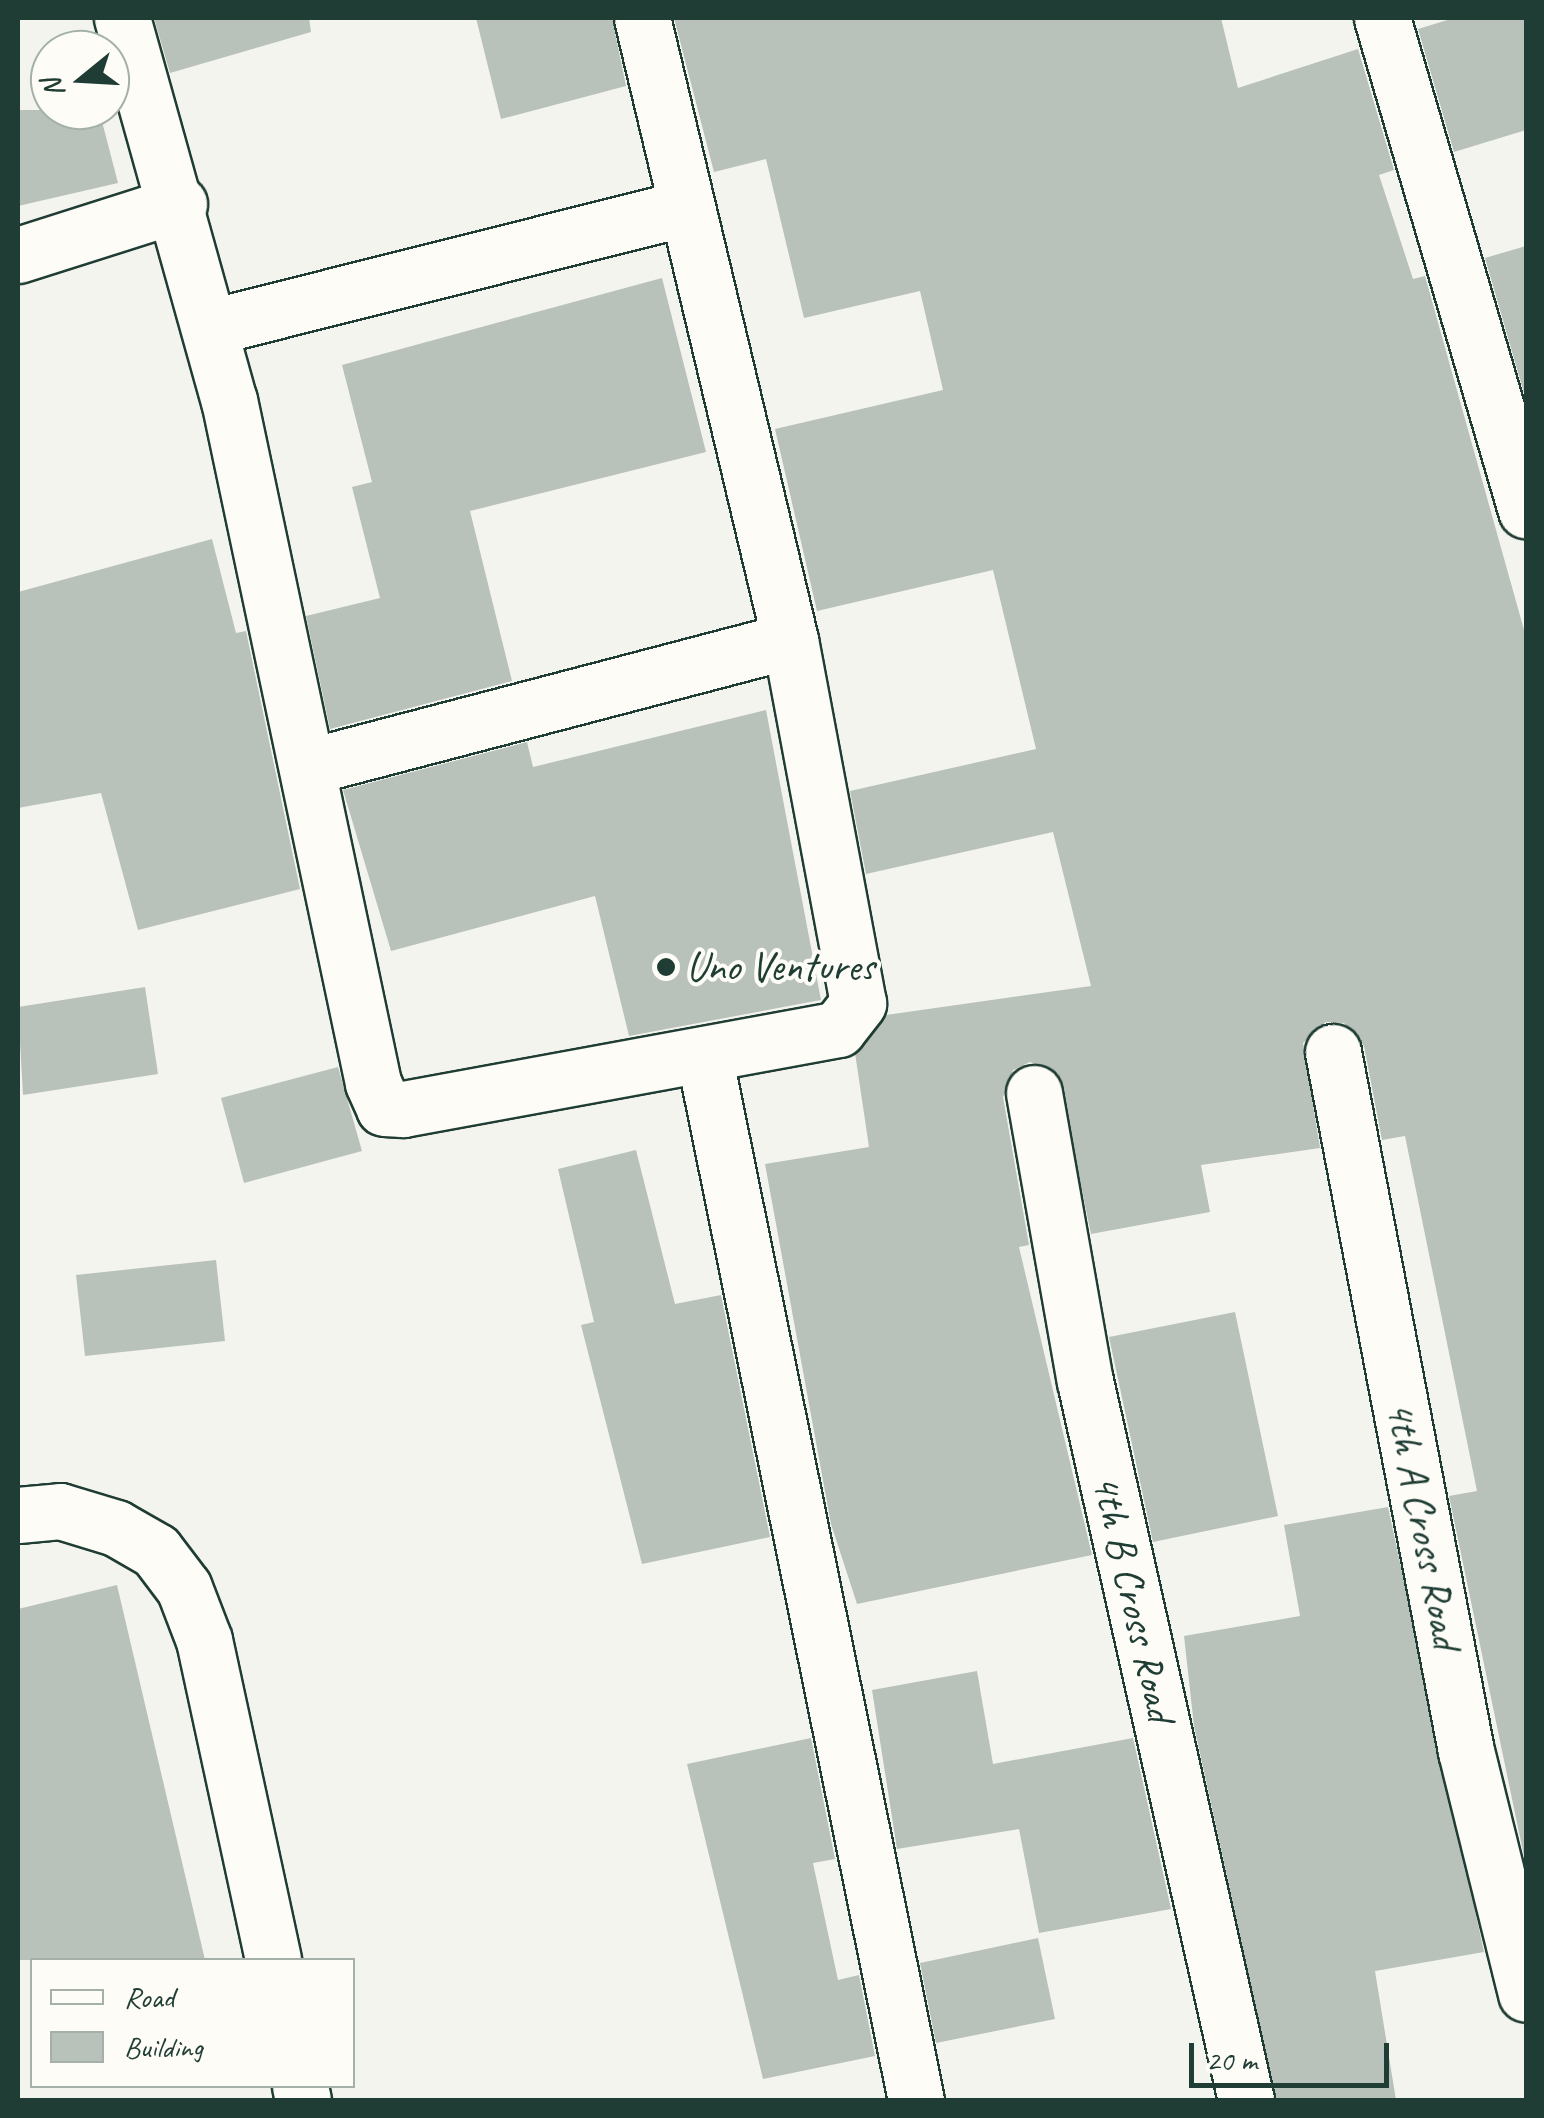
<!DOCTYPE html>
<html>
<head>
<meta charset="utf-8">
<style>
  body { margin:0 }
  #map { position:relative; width:1544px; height:2118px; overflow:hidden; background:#f4f4ef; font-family:Caveat,sans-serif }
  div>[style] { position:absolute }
  .building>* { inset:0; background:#b9c1bb }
  .roads { filter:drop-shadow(2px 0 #1f3d34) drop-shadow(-2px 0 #1f3d34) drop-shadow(0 2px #1f3d34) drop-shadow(0 -2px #1f3d34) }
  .minor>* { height:55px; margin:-27.5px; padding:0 27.5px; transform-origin:27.5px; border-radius:27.5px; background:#fdfcf7 }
  .dots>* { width:28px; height:28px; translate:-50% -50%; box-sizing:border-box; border:5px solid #fdfcf7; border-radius:50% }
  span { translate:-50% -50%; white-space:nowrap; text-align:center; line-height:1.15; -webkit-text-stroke:8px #fdfcf7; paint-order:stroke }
  .poi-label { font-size:42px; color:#1f3d34 }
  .left { translate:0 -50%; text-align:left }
  .street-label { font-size:42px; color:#1f3d34 }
  .frame { position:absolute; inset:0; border:20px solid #1f3d34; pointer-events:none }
  .legend { position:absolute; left:30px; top:1958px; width:325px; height:130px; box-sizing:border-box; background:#fdfcf7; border:2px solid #a4b0a9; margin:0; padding:12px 18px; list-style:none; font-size:30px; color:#1f3d34 }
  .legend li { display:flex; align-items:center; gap:20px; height:50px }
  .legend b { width:50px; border:2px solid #a4b0a9 }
  .north { position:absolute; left:30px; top:30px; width:100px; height:100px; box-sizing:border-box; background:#fdfcf7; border:2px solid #a4b0a9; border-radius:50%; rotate:252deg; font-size:28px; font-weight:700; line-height:40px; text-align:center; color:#1f3d34 }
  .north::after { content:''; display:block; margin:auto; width:35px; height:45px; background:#1f3d34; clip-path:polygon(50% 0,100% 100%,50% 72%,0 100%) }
  .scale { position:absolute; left:1189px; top:2043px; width:200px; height:45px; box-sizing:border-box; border:5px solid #1f3d34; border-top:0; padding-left:12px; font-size:30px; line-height:35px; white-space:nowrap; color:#1f3d34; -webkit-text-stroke:8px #fdfcf7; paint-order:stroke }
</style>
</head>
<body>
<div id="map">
  <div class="building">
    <i style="clip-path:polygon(154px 18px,309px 18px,311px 32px,170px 73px)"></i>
    <i style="clip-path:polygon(476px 18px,612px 18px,626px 86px,501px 119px)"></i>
    <i style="clip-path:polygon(674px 18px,1221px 18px,1238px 88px,1358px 49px,1394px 170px,1379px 175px,1413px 279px,1425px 276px,1526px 637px,1526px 1866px,1449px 1496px,1477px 1491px,1405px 1136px,1382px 1140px,1364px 1046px,1344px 1023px,1326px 1022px,1303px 1043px,1320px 1148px,1201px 1165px,1210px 1212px,1091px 1234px,1058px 1074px,1030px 1062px,1013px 1070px,1003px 1097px,1029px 1245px,1019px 1247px,1092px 1555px,857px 1604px,831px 1524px,765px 1164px,869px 1147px,855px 1053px,886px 1015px,1091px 986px,1053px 832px,866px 874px,850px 791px,1036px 749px,993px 570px,817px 611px,775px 429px,943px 390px,920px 291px,804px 318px,766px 159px,714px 172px)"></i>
    <i style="clip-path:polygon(1454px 18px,1526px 18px,1526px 130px,1454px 152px,1418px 29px)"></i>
    <i style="clip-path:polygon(18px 110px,99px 110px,118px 183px,18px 206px)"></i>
    <i style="clip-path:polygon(1526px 246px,1526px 400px,1485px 258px)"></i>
    <i style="clip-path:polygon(662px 278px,706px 452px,470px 511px,512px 681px,330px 729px,306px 616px,380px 598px,352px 487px,372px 482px,342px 365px)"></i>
    <i style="clip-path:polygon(212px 539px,236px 633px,246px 631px,300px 889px,138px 930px,101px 793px,18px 808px,18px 592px)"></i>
    <i style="clip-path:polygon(766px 710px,821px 1000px,629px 1036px,595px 896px,391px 951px,343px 790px,527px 742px,533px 767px)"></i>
    <i style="clip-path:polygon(145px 987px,158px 1074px,23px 1095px,18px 1007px)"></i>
    <i style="clip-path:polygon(338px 1067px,362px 1151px,244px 1183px,221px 1098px)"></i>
    <i style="clip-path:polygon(636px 1150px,675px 1304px,721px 1295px,770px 1537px,642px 1564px,581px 1325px,594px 1322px,558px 1169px)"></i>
    <i style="clip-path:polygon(216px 1260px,225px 1341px,85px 1356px,76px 1275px)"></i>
    <i style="clip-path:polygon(1235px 1312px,1278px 1516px,1153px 1542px,1109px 1337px)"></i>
    <i style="clip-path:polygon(1388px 1507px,1484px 1952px,1375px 1971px,1396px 2100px,1276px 2100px,1194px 1726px,1184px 1636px,1300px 1616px,1284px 1525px)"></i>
    <i style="clip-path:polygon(117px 1585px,205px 1960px,18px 1960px,18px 1609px)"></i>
    <i style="clip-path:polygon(977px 1671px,993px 1764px,1133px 1738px,1171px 1909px,1039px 1933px,1019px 1829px,897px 1849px,872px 1690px)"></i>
    <i style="clip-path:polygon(811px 1738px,835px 1859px,813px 1863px,838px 1980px,859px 1975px,875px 2056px,763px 2079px,687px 1764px)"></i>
    <i style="clip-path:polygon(1038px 1938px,1055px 2019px,936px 2043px,920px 1963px)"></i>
  </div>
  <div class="roads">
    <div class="minor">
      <i style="left:122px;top:18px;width:397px;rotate:74.4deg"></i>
      <i style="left:229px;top:400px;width:698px;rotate:78.09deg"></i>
      <i style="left:373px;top:1083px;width:27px;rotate:66deg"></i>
      <i style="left:384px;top:1108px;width:19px;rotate:3deg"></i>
      <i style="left:403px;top:1109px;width:442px;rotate:-10.4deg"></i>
      <i style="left:838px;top:1029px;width:33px;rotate:-52deg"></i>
      <i style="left:858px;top:1003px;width:369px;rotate:-100.6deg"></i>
      <i style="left:790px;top:640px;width:639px;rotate:-103.38deg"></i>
      <i style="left:1382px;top:18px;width:513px;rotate:73.69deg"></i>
      <i style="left:18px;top:255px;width:169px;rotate:-17.6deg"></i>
      <i style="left:211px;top:327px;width:490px;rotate:-14.1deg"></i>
      <i style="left:311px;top:766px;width:495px;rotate:-14.7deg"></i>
      <i style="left:1333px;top:1052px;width:712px;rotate:79.23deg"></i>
      <i style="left:1466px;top:1751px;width:250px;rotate:76.1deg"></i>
      <i style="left:709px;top:1080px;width:1041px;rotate:78.53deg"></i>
      <i style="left:1034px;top:1093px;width:292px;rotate:80deg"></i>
      <i style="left:1085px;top:1381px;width:737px;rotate:77.38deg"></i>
      <i style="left:18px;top:1515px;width:42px;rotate:-5.4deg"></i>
      <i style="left:60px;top:1511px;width:59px;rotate:16.9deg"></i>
      <i style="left:116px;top:1528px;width:46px;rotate:29.9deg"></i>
      <i style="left:156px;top:1551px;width:46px;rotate:52.9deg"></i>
      <i style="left:184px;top:1588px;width:56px;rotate:69deg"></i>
      <i style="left:204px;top:1640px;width:327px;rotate:77.8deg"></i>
      <i style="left:300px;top:2086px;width:14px;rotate:78deg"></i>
    </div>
  </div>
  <div class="dots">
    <i style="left:666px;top:967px;background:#1f3d34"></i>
  </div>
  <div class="poi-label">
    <span class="left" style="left:686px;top:967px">Uno Ventures</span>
  </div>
  <div class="street-label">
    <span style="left:1423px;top:1525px;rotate:79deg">4th A Cross Road</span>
    <span style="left:1133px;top:1598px;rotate:77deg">4th B Cross Road</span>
  </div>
  <div class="frame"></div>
  <ul class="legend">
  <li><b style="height:12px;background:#fdfcf7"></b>Road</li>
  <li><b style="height:28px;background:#b9c1bb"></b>Building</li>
  </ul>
  <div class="north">N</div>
  <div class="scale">20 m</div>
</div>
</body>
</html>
